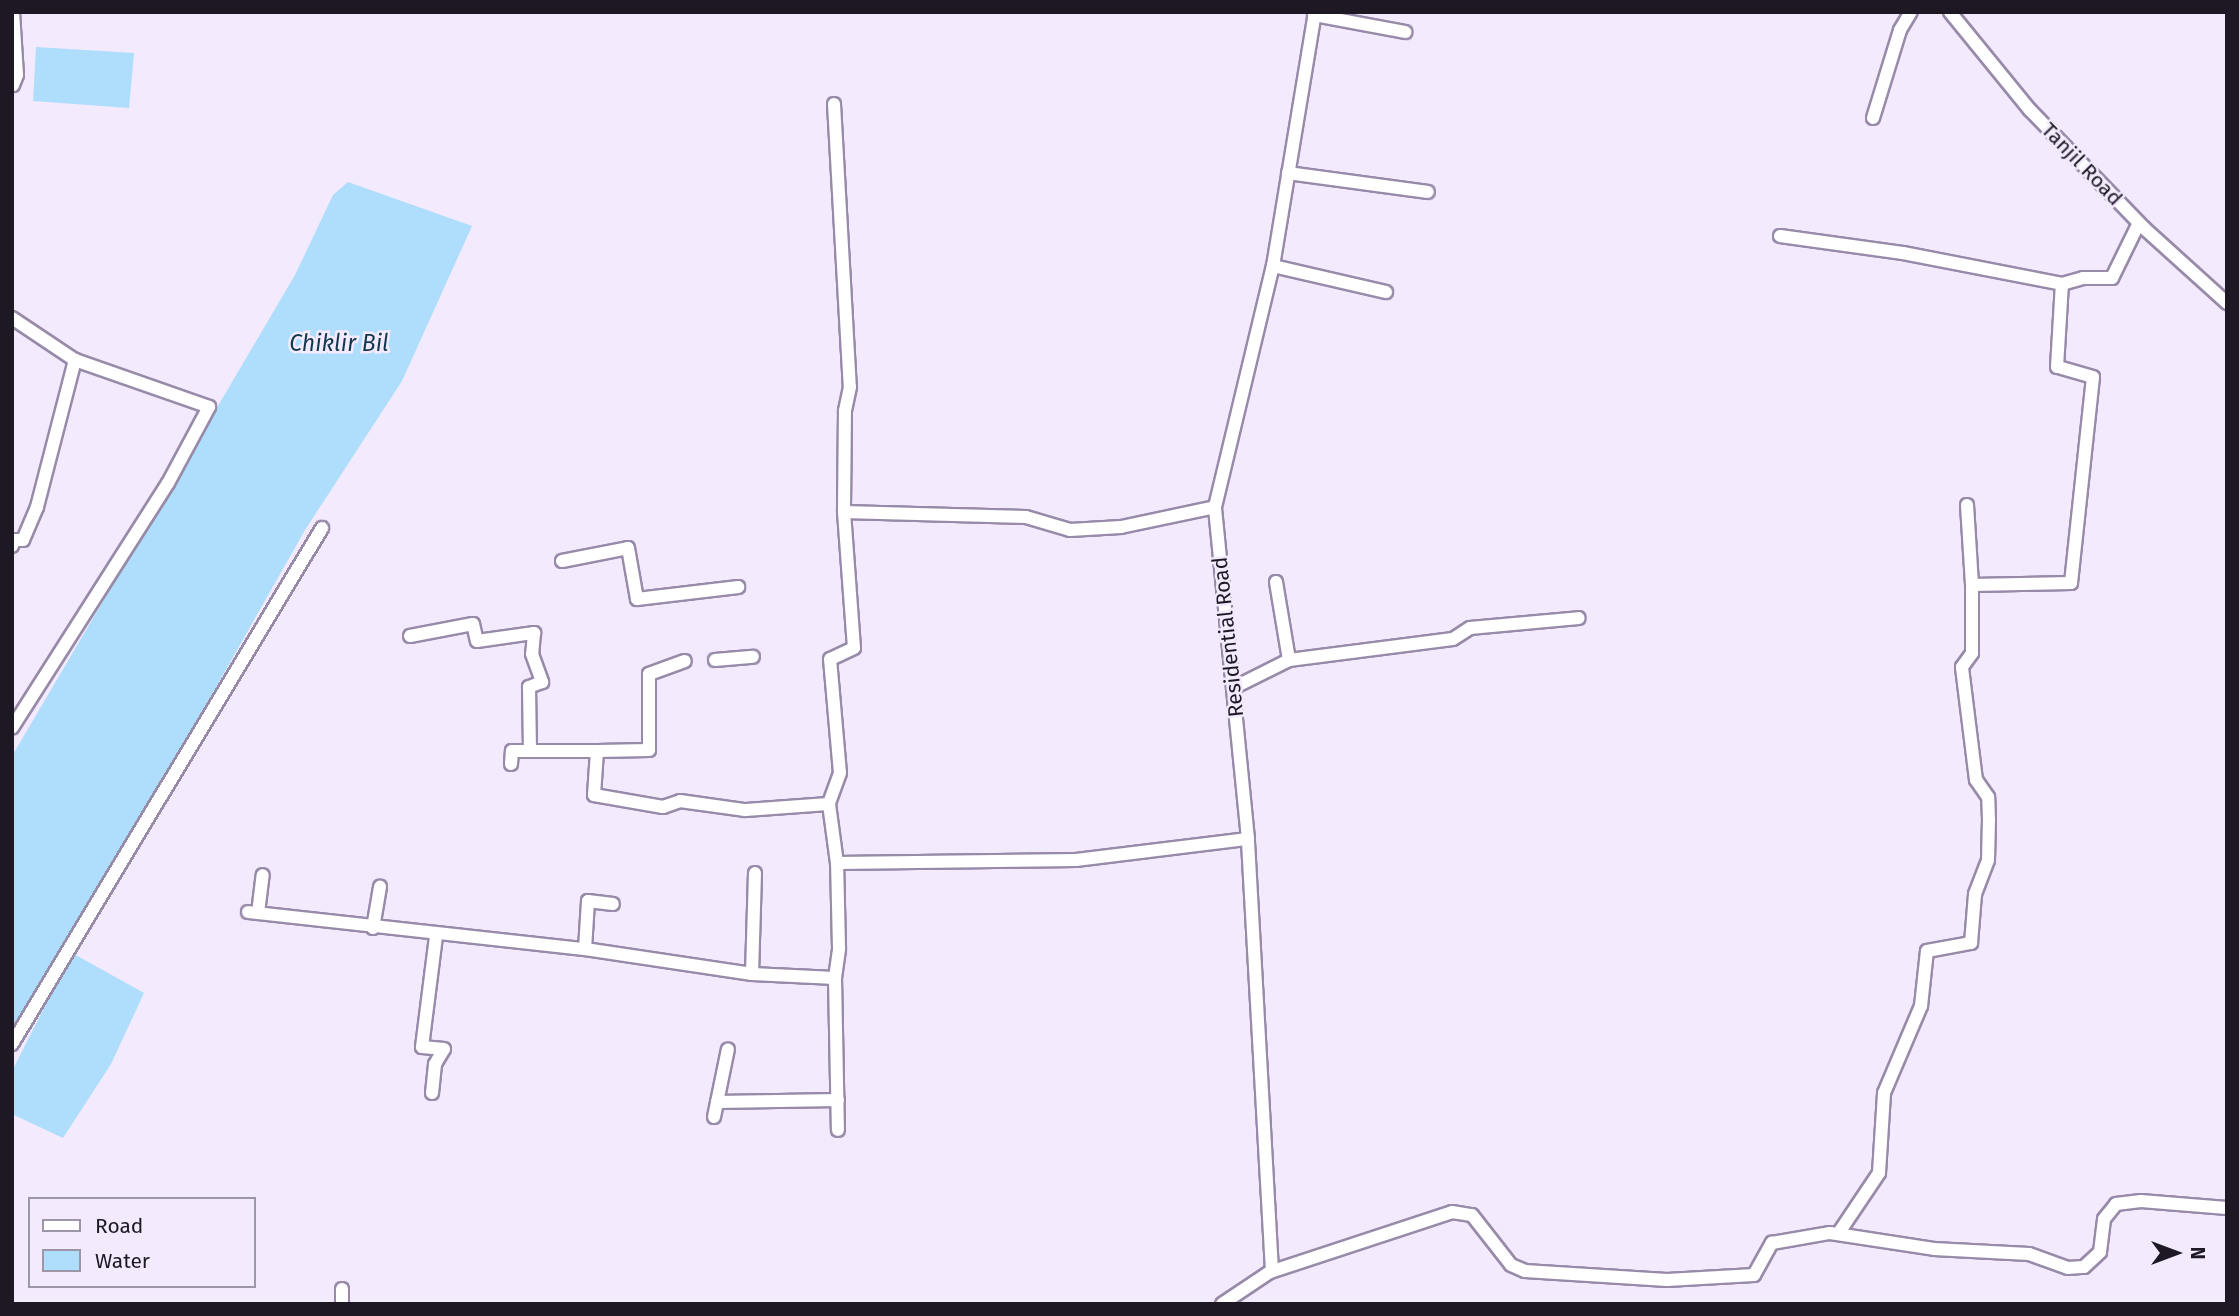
<!DOCTYPE html>
<html>
<head>
<meta charset="utf-8">
<style>
  body { margin:0 }
  #map { position:relative; width:2239px; height:1316px; overflow:hidden; background:#f3eafe; font-family:"Fira Sans",sans-serif }
  div>[style] { position:absolute }
  .water>* { inset:0; background:#aedefc }
  .roads { filter:drop-shadow(2px 0 #988ba9) drop-shadow(-2px 0 #988ba9) drop-shadow(0 2px #988ba9) drop-shadow(0 -2px #988ba9) }
  .minor>* { height:12px; margin:-6px; padding:0 6px; transform-origin:6px; border-radius:6px; background:#fff }
  span { translate:-50% -50%; white-space:nowrap; text-align:center; line-height:1.15; -webkit-text-stroke:5px #f3eafe; paint-order:stroke }
  .street-label { font-size:21px; color:#1d1823 }
  .water-label { font-size:23px; color:#11384d; font-style:italic }
  .frame { position:absolute; inset:0; border:14px solid #1d1823; pointer-events:none }
  .legend { position:absolute; left:28px; top:1197px; width:228px; height:91px; box-sizing:border-box; background:#f3eafe; border:2px solid #9d96a6; margin:0; padding:9px 12px; list-style:none; font-size:21px; color:#1d1823 }
  .legend li { display:flex; align-items:center; gap:14px; height:35px }
  .legend b { width:35px; border:2px solid #9d96a6 }
  .north { position:absolute; left:2141px; top:1218px; width:70px; height:70px; -webkit-text-stroke:5px #f3eafe; paint-order:stroke; rotate:90deg; font-size:19px; font-weight:700; line-height:28px; text-align:center; color:#1d1823 }
  .north::after { content:''; display:block; margin:auto; width:24px; height:32px; background:#1d1823; clip-path:polygon(50% 0,100% 100%,50% 72%,0 100%) }
</style>
</head>
<body>
<div id="map">
  <div class="water">
    <i style="clip-path:polygon(36px 47px,134px 53px,129px 108px,33px 101px)"></i>
    <i style="clip-path:polygon(348px 182px,472px 226px,402px 381px,305px 530px,142px 818px,12px 1029px,12px 756px,295px 275px,333px 195px)"></i>
    <i style="clip-path:polygon(72px 953px,144px 993px,111px 1064px,63px 1138px,12px 1114px,12px 1071px)"></i>
  </div>
  <div class="roads">
    <div class="minor">
      <i style="left:13px;top:12px;width:63px;rotate:86.4deg"></i>
      <i style="left:17px;top:75px;width:11px;rotate:112deg"></i>
      <i style="left:1950px;top:12px;width:127px;rotate:50.8deg"></i>
      <i style="left:2030px;top:110px;width:164px;rotate:46deg"></i>
      <i style="left:2144px;top:228px;width:112px;rotate:42.1deg"></i>
      <i style="left:1314px;top:15px;width:93px;rotate:10.6deg"></i>
      <i style="left:834px;top:104px;width:283px;rotate:86.8deg"></i>
      <i style="left:850px;top:387px;width:25px;rotate:102deg"></i>
      <i style="left:845px;top:411px;width:101px;rotate:90.6deg"></i>
      <i style="left:844px;top:512px;width:136px;rotate:85.8deg"></i>
      <i style="left:854px;top:648px;width:26px;rotate:155deg"></i>
      <i style="left:830px;top:659px;width:114px;rotate:85deg"></i>
      <i style="left:840px;top:773px;width:33px;rotate:110deg"></i>
      <i style="left:829px;top:804px;width:60px;rotate:82.3deg"></i>
      <i style="left:1873px;top:118px;width:92px;rotate:-72.9deg"></i>
      <i style="left:1900px;top:30px;width:21px;rotate:-59deg"></i>
      <i style="left:1288px;top:173px;width:141px;rotate:7.7deg"></i>
      <i style="left:1780px;top:236px;width:124px;rotate:7.9deg"></i>
      <i style="left:1903px;top:253px;width:162px;rotate:11deg"></i>
      <i style="left:2062px;top:284px;width:22px;rotate:-16deg"></i>
      <i style="left:2083px;top:278px;width:29px"></i>
      <i style="left:2112px;top:278px;width:61px;rotate:-63.9deg"></i>
      <i style="left:1273px;top:266px;width:116px;rotate:13deg"></i>
      <i style="left:12px;top:318px;width:76px;rotate:33.7deg"></i>
      <i style="left:75px;top:360px;width:142px;rotate:19.3deg"></i>
      <i style="left:209px;top:407px;width:86px;rotate:118.3deg"></i>
      <i style="left:168px;top:483px;width:290px;rotate:122.5deg"></i>
      <i style="left:1967px;top:505px;width:80px;rotate:86.4deg"></i>
      <i style="left:1972px;top:585px;width:99px;rotate:-1.2deg"></i>
      <i style="left:2071px;top:583px;width:207px;rotate:-83.9deg"></i>
      <i style="left:2093px;top:377px;width:37px;rotate:-164deg"></i>
      <i style="left:2057px;top:367px;width:83px;rotate:-86.6deg"></i>
      <i style="left:844px;top:512px;width:182px;rotate:1.6deg"></i>
      <i style="left:1026px;top:517px;width:46px;rotate:16.5deg"></i>
      <i style="left:1070px;top:530px;width:51px;rotate:-3.4deg"></i>
      <i style="left:1121px;top:527px;width:96px;rotate:-12deg"></i>
      <i style="left:12px;top:546px;width:6px;rotate:-72deg"></i>
      <i style="left:14px;top:540px;width:9px"></i>
      <i style="left:23px;top:540px;width:36px;rotate:-67deg"></i>
      <i style="left:37px;top:507px;width:152px;rotate:-75.5deg"></i>
      <i style="left:562px;top:561px;width:67px;rotate:-11.1deg"></i>
      <i style="left:628px;top:548px;width:52px;rotate:80deg"></i>
      <i style="left:637px;top:599px;width:102px;rotate:-6.8deg"></i>
      <i style="left:1276px;top:582px;width:79px;rotate:80.5deg"></i>
      <i style="left:410px;top:636px;width:64px;rotate:-10.8deg"></i>
      <i style="left:473px;top:624px;width:17px;rotate:77deg"></i>
      <i style="left:477px;top:641px;width:58px;rotate:-8deg"></i>
      <i style="left:534px;top:633px;width:21px;rotate:95deg"></i>
      <i style="left:532px;top:654px;width:30px;rotate:70deg"></i>
      <i style="left:542px;top:682px;width:14px;rotate:159deg"></i>
      <i style="left:529px;top:687px;width:64px;rotate:89.1deg"></i>
      <i style="left:715px;top:660px;width:38px;rotate:-5deg"></i>
      <i style="left:1233px;top:688px;width:63px;rotate:-26.6deg"></i>
      <i style="left:1289px;top:660px;width:165px;rotate:-7.3deg"></i>
      <i style="left:1453px;top:639px;width:20px;rotate:-33deg"></i>
      <i style="left:1470px;top:628px;width:109px;rotate:-5.2deg"></i>
      <i style="left:597px;top:751px;width:52px;rotate:-1.1deg"></i>
      <i style="left:649px;top:750px;width:76px;rotate:-90deg"></i>
      <i style="left:649px;top:674px;width:38px;rotate:-20deg"></i>
      <i style="left:511px;top:764px;width:13px;rotate:-86deg"></i>
      <i style="left:512px;top:751px;width:85px"></i>
      <i style="left:597px;top:751px;width:44px;rotate:93.9deg"></i>
      <i style="left:594px;top:795px;width:70px;rotate:9.9deg"></i>
      <i style="left:663px;top:807px;width:18px;rotate:-19deg"></i>
      <i style="left:680px;top:801px;width:66px;rotate:7.9deg"></i>
      <i style="left:745px;top:810px;width:84px;rotate:-4.1deg"></i>
      <i style="left:248px;top:912px;width:339px;rotate:6.3deg"></i>
      <i style="left:585px;top:949px;width:169px;rotate:8.5deg"></i>
      <i style="left:752px;top:974px;width:83px;rotate:2.8deg"></i>
      <i style="left:835px;top:978px;width:30px;rotate:-82deg"></i>
      <i style="left:839px;top:948px;width:85px;rotate:-91.3deg"></i>
      <i style="left:837px;top:863px;width:239px;rotate:-0.7deg"></i>
      <i style="left:1076px;top:860px;width:173px;rotate:-7deg"></i>
      <i style="left:258px;top:913px;width:38px;rotate:-83deg"></i>
      <i style="left:373px;top:928px;width:42px;rotate:-80.3deg"></i>
      <i style="left:585px;top:949px;width:48px;rotate:-86.4deg"></i>
      <i style="left:588px;top:901px;width:25px;rotate:7deg"></i>
      <i style="left:752px;top:974px;width:101px;rotate:-88.3deg"></i>
      <i style="left:835px;top:978px;width:152px;rotate:88.9deg"></i>
      <i style="left:12px;top:1044px;width:602px;rotate:-59deg"></i>
      <i style="left:432px;top:1093px;width:29px;rotate:-84deg"></i>
      <i style="left:435px;top:1064px;width:17px;rotate:-59deg"></i>
      <i style="left:444px;top:1049px;width:22px;rotate:-175deg"></i>
      <i style="left:422px;top:1047px;width:112px;rotate:-82.8deg"></i>
      <i style="left:717px;top:1102px;width:121px;rotate:-0.9deg"></i>
      <i style="left:714px;top:1117px;width:69px;rotate:-78.4deg"></i>
      <i style="left:1838px;top:1234px;width:73px;rotate:-56.1deg"></i>
      <i style="left:1879px;top:1173px;width:80px;rotate:-86.4deg"></i>
      <i style="left:1884px;top:1093px;width:95px;rotate:-67deg"></i>
      <i style="left:1921px;top:1006px;width:55px;rotate:-83.8deg"></i>
      <i style="left:1927px;top:951px;width:45px;rotate:-10.3deg"></i>
      <i style="left:1971px;top:943px;width:49px;rotate:-85.3deg"></i>
      <i style="left:1975px;top:894px;width:36px;rotate:-69deg"></i>
      <i style="left:1988px;top:860px;width:40px;rotate:-88.6deg"></i>
      <i style="left:1989px;top:820px;width:23px;rotate:-92deg"></i>
      <i style="left:1988px;top:797px;width:21px;rotate:-125deg"></i>
      <i style="left:1976px;top:780px;width:114px;rotate:-97.1deg"></i>
      <i style="left:1962px;top:667px;width:17px;rotate:-54deg"></i>
      <i style="left:1972px;top:653px;width:68px;rotate:-90deg"></i>
      <i style="left:1272px;top:1271px;width:433px;rotate:-93.2deg"></i>
      <i style="left:1248px;top:839px;width:334px;rotate:-95.7deg"></i>
      <i style="left:1215px;top:507px;width:248px;rotate:-76.5deg"></i>
      <i style="left:1273px;top:266px;width:257px;rotate:-80.6deg"></i>
      <i style="left:342px;top:1304px;width:15px;rotate:-90deg"></i>
      <i style="left:1222px;top:1304px;width:58px;rotate:-33.7deg"></i>
      <i style="left:1270px;top:1272px;width:192px;rotate:-18.2deg"></i>
      <i style="left:1452px;top:1212px;width:20px;rotate:9deg"></i>
      <i style="left:1472px;top:1215px;width:63px;rotate:52deg"></i>
      <i style="left:1511px;top:1265px;width:15px;rotate:23deg"></i>
      <i style="left:1525px;top:1271px;width:142px;rotate:3.6deg"></i>
      <i style="left:1667px;top:1280px;width:87px;rotate:-3.3deg"></i>
      <i style="left:1754px;top:1275px;width:37px;rotate:-61deg"></i>
      <i style="left:1772px;top:1243px;width:59px;rotate:-9.8deg"></i>
      <i style="left:1830px;top:1233px;width:105px;rotate:8.7deg"></i>
      <i style="left:1934px;top:1249px;width:95px;rotate:3deg"></i>
      <i style="left:2029px;top:1254px;width:41px;rotate:19.7deg"></i>
      <i style="left:2068px;top:1268px;width:16px;rotate:-4deg"></i>
      <i style="left:2084px;top:1267px;width:22px;rotate:-43deg"></i>
      <i style="left:2100px;top:1252px;width:33px;rotate:-83deg"></i>
      <i style="left:2104px;top:1219px;width:19px;rotate:-51deg"></i>
      <i style="left:2116px;top:1204px;width:25px;rotate:-7deg"></i>
      <i style="left:2141px;top:1201px;width:86px;rotate:4.7deg"></i>
    </div>
  </div>
  <div class="street-label">
    <span style="left:2082px;top:164px;rotate:46deg">Tanjil Road</span>
    <span style="left:1228px;top:637px;rotate:-96deg">Residential Road</span>
  </div>
  <div class="water-label">
    <span style="left:339px;top:343px">Chiklir Bil</span>
  </div>
  <div class="frame"></div>
  <ul class="legend">
  <li><b style="height:9px;background:#fff"></b>Road</li>
  <li><b style="height:19px;background:#aedefc"></b>Water</li>
  </ul>
  <div class="north">N</div>
</div>
</body>
</html>
